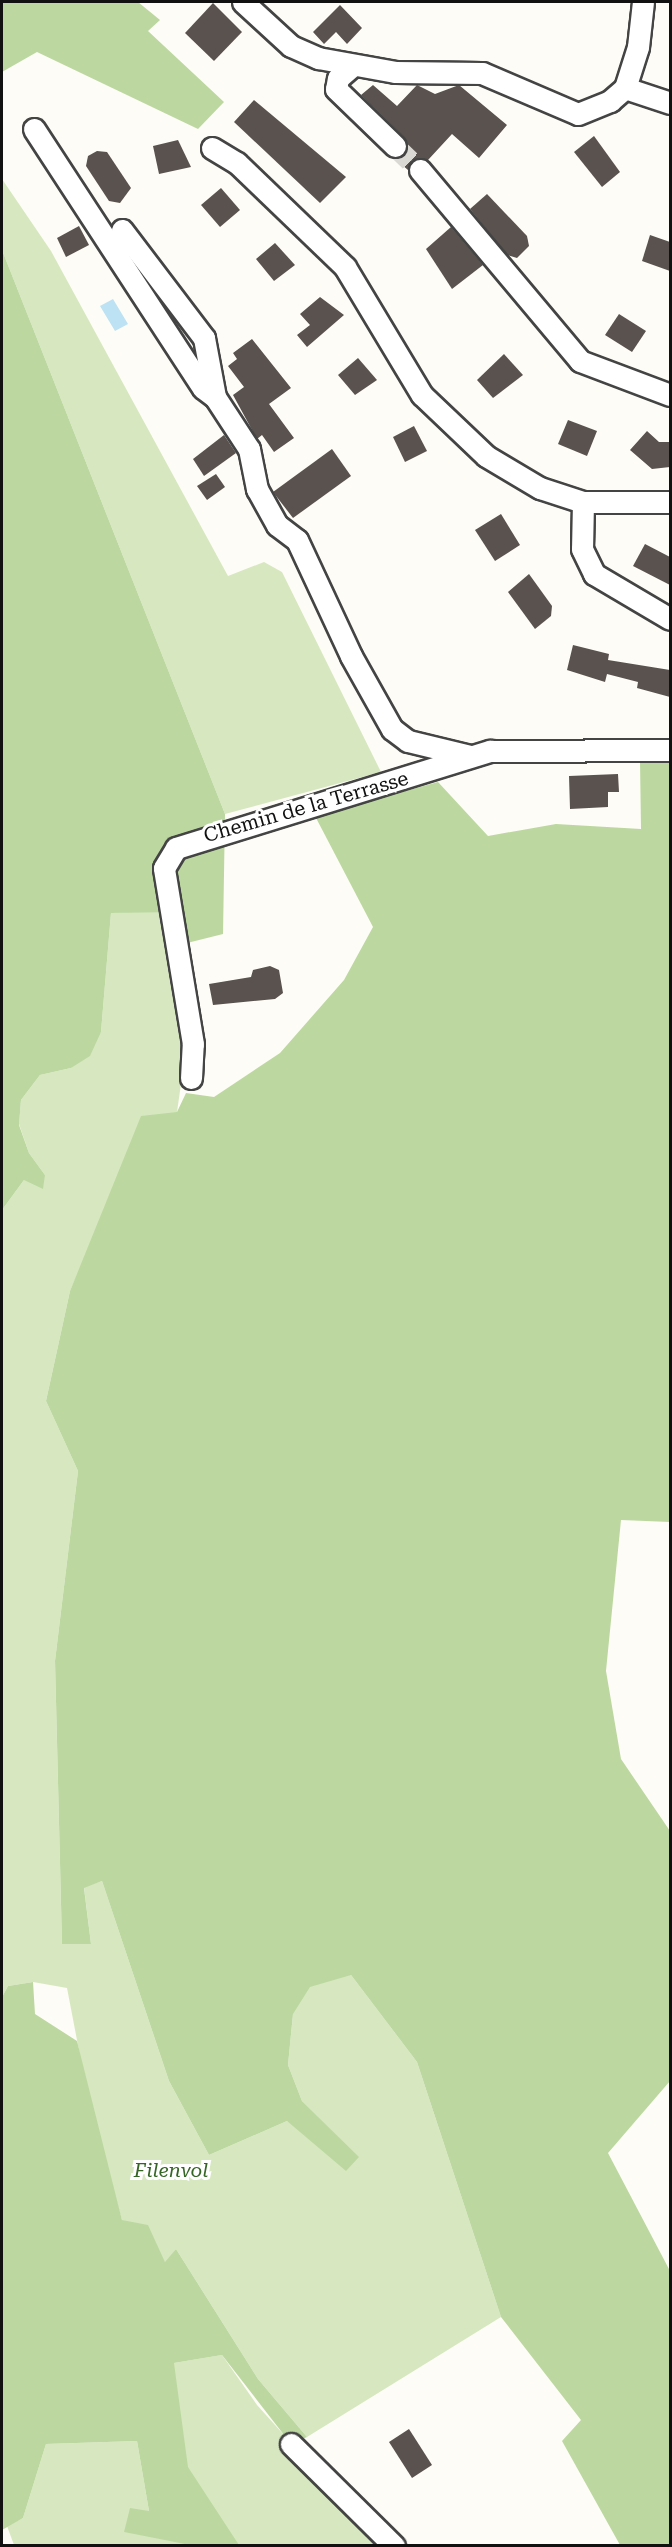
<!DOCTYPE html>
<html>
<head>
<meta charset="utf-8">
<style>
  body { margin:0 }
  #map { position:relative; width:672px; height:2547px; overflow:hidden; background:#fefcf6; font-family:"Roboto Serif",serif }
  div>[style] { position:absolute }
  .green>* { inset:0; background:#d7e8c0 }
  .forest>* { inset:0; background:#bcd8a0 }
  .water>* { inset:0; background:#bde2f3 }
  .building>* { inset:0; background:#59524e }
  .minor-tunnel>* { height:21px; margin-top:-10.5px; transform-origin:0; background:repeating-linear-gradient(90deg,#dad9d4 0 21px,transparent 0 31px) }
  .roads { filter:drop-shadow(2px 0 #444) drop-shadow(-2px 0 #444) drop-shadow(0 2px #444) drop-shadow(0 -2px #444) }
  .minor>* { height:21px; margin:-10.5px; padding:0 10.5px; transform-origin:10.5px; border-radius:10.5px; background:#fff }
  span { translate:-50% -50%; white-space:nowrap; text-align:center; line-height:1.15; -webkit-text-stroke:6px #fff; paint-order:stroke }
  .street-label { font-size:20px; color:#111 }
  .park-label { font-size:20px; color:#356624; font-style:italic }
  .frame { position:absolute; inset:0; border:3px solid #111; pointer-events:none }
</style>
</head>
<body>
<div id="map">
  <div class="green">
    <i style="clip-path:polygon(2px 179px,51px 251px,228px 576px,264px 562px,282px 572px,381px 772px,225px 814px,2px 250px)"></i>
    <i style="clip-path:polygon(159px 910px,185px 1056px,177px 1112px,100px 1223px,70px 1291px,46px 1401px,78px 1471px,55px 1661px,62px 1944px,91px 1944px,84px 1887px,102px 1881px,169px 2081px,209px 2155px,287px 2121px,358px 2157px,302px 2101px,288px 2065px,293px 2014px,274px 1952px,351px 1975px,417px 2062px,501px 2317px,307px 2437px,258px 2379px,176px 2249px,166px 2263px,122px 2220px,91px 2113px,67px 1988px,33px 1982px,8px 1986px,2px 1997px,2px 1210px,24px 1180px,45px 1175px,29px 1153px,19px 1124px,21px 1100px,40px 1075px,71px 1068px,101px 1032px,111px 913px)"></i>
    <i style="clip-path:polygon(222px 2355px,257px 2405px,383px 2545px,14px 2545px,7px 2526px,23px 2518px,46px 2444px,137px 2441px,149px 2511px,176px 2541px,174px 2363px)"></i>
  </div>
  <div class="forest">
    <i style="clip-path:polygon(2px 2px,138px 2px,160px 20px,148px 31px,224px 102px,198px 129px,37px 52px,2px 72px)"></i>
    <i style="clip-path:polygon(2px 250px,225px 814px,223px 934px,187px 943px,178px 912px,111px 913px,101px 1032px,90px 1056px,71px 1068px,40px 1075px,21px 1100px,19px 1125px,29px 1153px,45px 1175px,43px 1189px,24px 1180px,2px 1210px)"></i>
    <i style="clip-path:polygon(640px 761px,670px 761px,670px 1522px,621px 1520px,606px 1671px,621px 1759px,670px 1831px,670px 2081px,608px 2153px,670px 2271px,670px 2545px,620px 2545px,562px 2441px,581px 2420px,501px 2317px,417px 2062px,351px 1975px,310px 1987px,293px 2014px,288px 2065px,302px 2101px,359px 2157px,346px 2171px,287px 2121px,209px 2155px,169px 2081px,102px 1881px,84px 1888px,91px 1944px,62px 1944px,55px 1661px,78px 1471px,46px 1401px,70px 1291px,141px 1116px,177px 1112px,186px 1093px,214px 1097px,280px 1053px,344px 980px,373px 927px,315px 816px,438px 782px,488px 836px,556px 824px,641px 829px)"></i>
    <i style="clip-path:polygon(33px 1982px,35px 2014px,77px 2041px,122px 2220px,148px 2225px,165px 2262px,176px 2249px,258px 2379px,307px 2437px,291px 2444px,222px 2355px,174px 2363px,188px 2467px,239px 2545px,190px 2545px,124px 2532px,130px 2508px,149px 2511px,137px 2441px,46px 2444px,23px 2518px,2px 2530px,2px 1997px,8px 1986px)"></i>
  </div>
  <div class="water">
    <i style="clip-path:polygon(113px 299px,128px 324px,115px 331px,100px 306px)"></i>
  </div>
  <div class="building">
    <i style="clip-path:polygon(213px 3px,242px 32px,214px 61px,185px 33px)"></i>
    <i style="clip-path:polygon(340px 5px,362px 28px,347px 44px,336px 32px,324px 44px,313px 32px)"></i>
    <i style="clip-path:polygon(373px 85px,397px 106px,417px 85px,435px 94px,459px 85px,507px 125px,479px 158px,452px 134px,428px 160px,412px 160px,408px 170px,394px 158px,407px 150px,404px 137px,361px 95px)"></i>
    <i style="clip-path:polygon(254px 100px,346px 177px,320px 203px,234px 122px)"></i>
    <i style="clip-path:polygon(594px 136px,620px 172px,602px 187px,574px 152px)"></i>
    <i style="clip-path:polygon(178px 140px,191px 167px,159px 174px,153px 146px)"></i>
    <i style="clip-path:polygon(97px 151px,107px 152px,131px 188px,120px 203px,109px 201px,86px 166px,88px 156px)"></i>
    <i style="clip-path:polygon(221px 188px,240px 210px,220px 227px,201px 205px)"></i>
    <i style="clip-path:polygon(487px 194px,527px 236px,529px 246px,517px 258px,507px 255px,470px 209px)"></i>
    <i style="clip-path:polygon(79px 226px,89px 245px,66px 257px,57px 238px)"></i>
    <i style="clip-path:polygon(451px 227px,483px 265px,452px 289px,426px 249px)"></i>
    <i style="clip-path:polygon(650px 235px,670px 242px,670px 271px,642px 261px)"></i>
    <i style="clip-path:polygon(275px 243px,295px 265px,274px 281px,256px 259px)"></i>
    <i style="clip-path:polygon(320px 297px,344px 315px,307px 347px,297px 335px,310px 325px,300px 314px)"></i>
    <i style="clip-path:polygon(619px 314px,646px 331px,632px 352px,605px 335px)"></i>
    <i style="clip-path:polygon(252px 339px,291px 388px,269px 404px,294px 438px,274px 452px,262px 435px,257px 439px,233px 395px,244px 387px,228px 366px,237px 359px,233px 353px)"></i>
    <i style="clip-path:polygon(504px 354px,523px 375px,493px 398px,477px 380px)"></i>
    <i style="clip-path:polygon(358px 358px,377px 380px,355px 395px,338px 375px)"></i>
    <i style="clip-path:polygon(568px 420px,597px 431px,587px 456px,558px 444px)"></i>
    <i style="clip-path:polygon(414px 426px,427px 451px,405px 462px,393px 437px)"></i>
    <i style="clip-path:polygon(647px 431px,659px 442px,669px 442px,670px 467px,652px 469px,630px 450px)"></i>
    <i style="clip-path:polygon(224px 435px,236px 453px,204px 476px,193px 459px)"></i>
    <i style="clip-path:polygon(332px 449px,351px 476px,293px 518px,273px 492px)"></i>
    <i style="clip-path:polygon(216px 474px,225px 487px,207px 500px,197px 486px)"></i>
    <i style="clip-path:polygon(501px 514px,520px 545px,495px 561px,475px 530px)"></i>
    <i style="clip-path:polygon(645px 544px,670px 557px,670px 585px,633px 566px)"></i>
    <i style="clip-path:polygon(529px 574px,552px 606px,551px 616px,535px 629px,508px 592px)"></i>
    <i style="clip-path:polygon(573px 645px,609px 654px,608px 660px,670px 670px,670px 697px,637px 688px,638px 682px,607px 674px,605px 682px,567px 670px)"></i>
    <i style="clip-path:polygon(618px 774px,619px 792px,608px 792px,608px 807px,570px 809px,569px 776px)"></i>
    <i style="clip-path:polygon(270px 966px,279px 970px,283px 993px,275px 999px,213px 1005px,209px 984px,251px 977px,253px 970px)"></i>
    <i style="clip-path:polygon(409px 2429px,432px 2465px,412px 2478px,389px 2442px)"></i>
  </div>
  <div class="minor-tunnel">
    <i style="left:395px;top:146px;width:35px;rotate:44deg"></i>
  </div>
  <div class="roads">
    <div class="minor">
      <i style="left:243px;top:2px;width:65px;rotate:42.5deg"></i>
      <i style="left:291px;top:46px;width:30px;rotate:24deg"></i>
      <i style="left:318px;top:58px;width:78px;rotate:10.3deg"></i>
      <i style="left:395px;top:72px;width:87px;rotate:0.7deg"></i>
      <i style="left:482px;top:73px;width:104px;rotate:23.1deg"></i>
      <i style="left:578px;top:114px;width:35px;rotate:-22deg"></i>
      <i style="left:610px;top:101px;width:20px;rotate:-41deg"></i>
      <i style="left:625px;top:88px;width:43px;rotate:-72.4deg"></i>
      <i style="left:638px;top:47px;width:45px;rotate:-83.7deg"></i>
      <i style="left:352px;top:66px;width:18px;rotate:139deg"></i>
      <i style="left:338px;top:78px;width:11px;rotate:100deg"></i>
      <i style="left:336px;top:89px;width:82px;rotate:44deg"></i>
      <i style="left:625px;top:88px;width:47px;rotate:18.4deg"></i>
      <i style="left:34px;top:129px;width:309px;rotate:56.9deg"></i>
      <i style="left:203px;top:388px;width:15px;rotate:37deg"></i>
      <i style="left:212px;top:148px;width:29px;rotate:31deg"></i>
      <i style="left:237px;top:163px;width:150px;rotate:43.9deg"></i>
      <i style="left:345px;top:267px;width:149px;rotate:59deg"></i>
      <i style="left:422px;top:395px;width:88px;rotate:43.6deg"></i>
      <i style="left:486px;top:456px;width:63px;rotate:30.7deg"></i>
      <i style="left:540px;top:488px;width:45px;rotate:18deg"></i>
      <i style="left:583px;top:502px;width:87px"></i>
      <i style="left:420px;top:170px;width:249px;rotate:50deg"></i>
      <i style="left:580px;top:361px;width:96px;rotate:20.7deg"></i>
      <i style="left:122px;top:230px;width:136px;rotate:52.8deg"></i>
      <i style="left:204px;top:338px;width:60px;rotate:79.4deg"></i>
      <i style="left:215px;top:397px;width:62px;rotate:56.8deg"></i>
      <i style="left:249px;top:449px;width:41px;rotate:78.7deg"></i>
      <i style="left:257px;top:489px;width:41px;rotate:60.9deg"></i>
      <i style="left:277px;top:525px;width:25px;rotate:37deg"></i>
      <i style="left:297px;top:540px;width:128px;rotate:65deg"></i>
      <i style="left:351px;top:656px;width:84px;rotate:60.7deg"></i>
      <i style="left:392px;top:729px;width:20px;rotate:37deg"></i>
      <i style="left:408px;top:741px;width:64px;rotate:13.6deg"></i>
      <i style="left:583px;top:502px;width:47px;rotate:91.2deg"></i>
      <i style="left:582px;top:549px;width:28px;rotate:64deg"></i>
      <i style="left:594px;top:574px;width:88px;rotate:30.6deg"></i>
      <i style="left:191px;top:1078px;width:34px;rotate:-87deg"></i>
      <i style="left:193px;top:1044px;width:178px;rotate:-99.4deg"></i>
      <i style="left:164px;top:868px;width:23px;rotate:-59deg"></i>
      <i style="left:176px;top:848px;width:329px;rotate:-17.2deg"></i>
      <i style="left:490px;top:751px;width:180px;rotate:-0.3deg"></i>
      <i style="left:291px;top:2444px;width:145px;rotate:44.7deg"></i>
    </div>
  </div>
  <div class="street-label">
    <span style="left:306px;top:807px;rotate:-16deg">Chemin de la Terrasse</span>
  </div>
  <div class="park-label">
    <span style="left:171px;top:2170px">Filenvol</span>
  </div>
  <div class="frame"></div>
</div>
</body>
</html>
